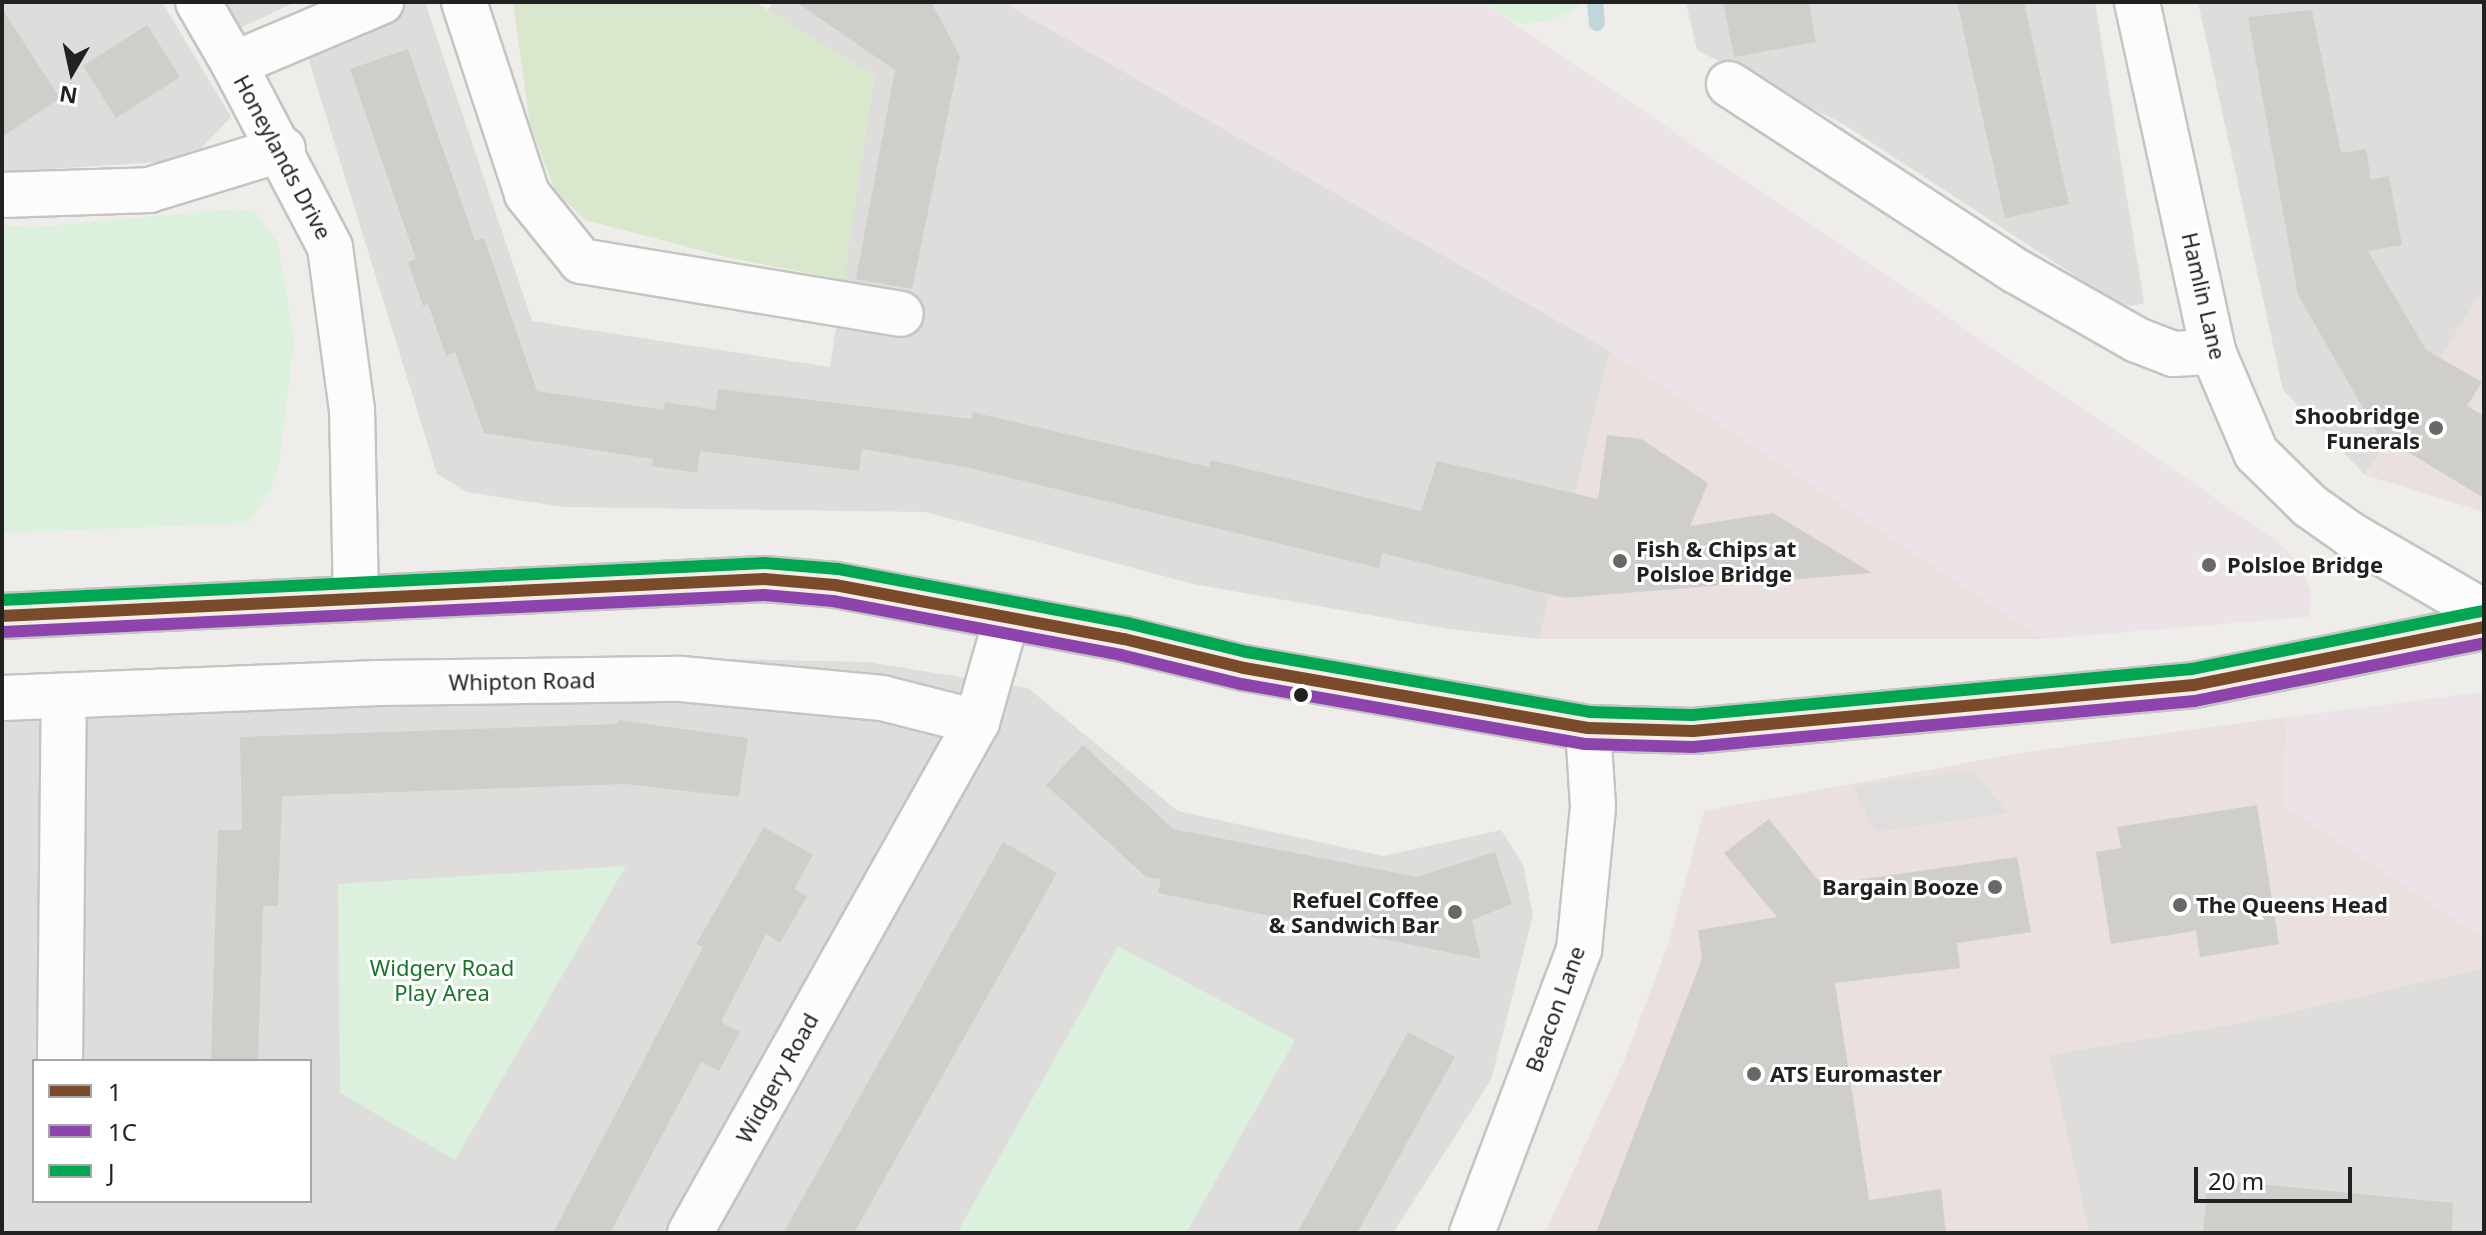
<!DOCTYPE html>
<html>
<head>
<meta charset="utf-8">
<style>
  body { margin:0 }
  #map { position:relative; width:2486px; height:1235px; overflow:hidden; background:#eeedea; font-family:"Noto Sans",sans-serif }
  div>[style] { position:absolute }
  .residential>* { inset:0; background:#dedddb }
  .commercial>* { inset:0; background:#eae0dd }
  .industrial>* { inset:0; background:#ebe3e7 }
  .grass>* { inset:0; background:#d9e8cc }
  .park>* { inset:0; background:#dbf1dd }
  .parking>* { inset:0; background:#dfdedd }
  .stream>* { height:16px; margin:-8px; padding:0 8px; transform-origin:8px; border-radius:8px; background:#c1d5dd }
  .building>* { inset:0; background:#cfcecb }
  .roads { filter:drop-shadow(2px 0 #c4c4c2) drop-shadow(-2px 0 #c4c4c2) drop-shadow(0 2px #c4c4c2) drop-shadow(0 -2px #c4c4c2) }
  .minor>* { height:44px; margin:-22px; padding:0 22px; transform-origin:22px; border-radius:22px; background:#fcfcfc }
  .major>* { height:44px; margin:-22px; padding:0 22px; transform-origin:22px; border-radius:22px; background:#f1ede7 }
  .bus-1>* { height:12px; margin:-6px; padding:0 6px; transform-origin:6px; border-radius:6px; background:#7a4b2a }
  .bus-2>* { height:12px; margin:-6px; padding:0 6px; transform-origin:6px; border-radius:6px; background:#8e44ad }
  .bus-3>* { height:12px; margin:-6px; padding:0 6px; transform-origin:6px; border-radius:6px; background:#00a651 }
  .dots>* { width:22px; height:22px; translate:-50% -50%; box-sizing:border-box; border:4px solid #fff; border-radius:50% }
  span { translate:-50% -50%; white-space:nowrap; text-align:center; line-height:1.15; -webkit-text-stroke:6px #fff; paint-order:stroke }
  .street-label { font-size:22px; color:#212121 }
  .poi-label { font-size:22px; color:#212121; font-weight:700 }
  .right { translate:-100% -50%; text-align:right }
  .left { translate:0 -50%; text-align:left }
  .park-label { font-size:22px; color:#187529 }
  .frame { position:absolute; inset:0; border:4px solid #212121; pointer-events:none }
  .legend { position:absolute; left:32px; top:1059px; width:280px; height:144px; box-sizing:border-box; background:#fff; border:2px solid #a6a6a6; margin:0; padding:10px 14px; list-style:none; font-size:24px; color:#212121 }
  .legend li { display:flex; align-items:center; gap:16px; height:40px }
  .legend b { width:40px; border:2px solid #a6a6a6 }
  .north { position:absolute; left:32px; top:32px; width:80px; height:80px; -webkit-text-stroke:6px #fff; paint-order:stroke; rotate:189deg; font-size:22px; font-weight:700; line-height:32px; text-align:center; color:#212121 }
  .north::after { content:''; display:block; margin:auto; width:28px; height:36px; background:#212121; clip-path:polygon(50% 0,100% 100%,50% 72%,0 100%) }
  .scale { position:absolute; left:2194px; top:1167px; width:158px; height:36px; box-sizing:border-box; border:4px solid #212121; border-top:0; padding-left:10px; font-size:24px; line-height:28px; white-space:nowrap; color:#212121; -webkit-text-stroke:6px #fff; paint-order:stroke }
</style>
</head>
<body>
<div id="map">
  <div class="residential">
    <i style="clip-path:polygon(2px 2px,162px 2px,231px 117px,190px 160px,2px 172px)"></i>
    <i style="clip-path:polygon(222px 2px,296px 2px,240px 28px)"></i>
    <i style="clip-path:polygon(383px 2px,425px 2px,532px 321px,830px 367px,874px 76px,767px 11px,773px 2px,1003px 2px,1610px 351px,1539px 639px,1449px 629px,1193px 584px,926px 512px,563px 507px,467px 492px,437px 474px,301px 35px)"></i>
    <i style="clip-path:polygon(1686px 2px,2095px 2px,2144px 303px,2130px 306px,2109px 298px,1845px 125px,1697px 50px)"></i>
    <i style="clip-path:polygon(2198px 2px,2484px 2px,2484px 289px,2365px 475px,2283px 390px)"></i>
    <i style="clip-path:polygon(evenodd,625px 657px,868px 662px,1028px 688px,1178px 811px,1383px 856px,1501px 830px,1523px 864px,1533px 915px,1491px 1080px,1393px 1233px,2px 1233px,2px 680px,625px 657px,34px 1061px,310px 1061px,310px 1201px,34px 1201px,34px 1061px)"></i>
    <i style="clip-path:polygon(2484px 968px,2484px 1233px,2089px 1233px,2049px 1055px,2240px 1023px)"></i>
  </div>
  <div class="commercial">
    <i style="clip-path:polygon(2484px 289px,2484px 512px,2365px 475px)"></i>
    <i style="clip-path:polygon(1610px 351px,2043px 639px,1539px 639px)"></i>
    <i style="clip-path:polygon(2287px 717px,2284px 805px,2484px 938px,2484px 968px,2240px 1023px,2049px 1055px,2089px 1233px,1545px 1233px,1626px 1056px,1669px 942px,1704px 811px,2026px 752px)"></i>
  </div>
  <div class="industrial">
    <i style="clip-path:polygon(1003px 2px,1482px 2px,2271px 536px,2299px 563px,2311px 591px,2309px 617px,2043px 639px,1610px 351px)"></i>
    <i style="clip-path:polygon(2484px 692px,2484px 938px,2284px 805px,2287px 717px)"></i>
  </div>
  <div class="grass">
    <i style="clip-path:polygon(513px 2px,755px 2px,874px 76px,844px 280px,730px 258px,585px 220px,555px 191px,530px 125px)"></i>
  </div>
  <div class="park">
    <i style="clip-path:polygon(1482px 2px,1587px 2px,1557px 19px,1520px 25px)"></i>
    <i style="clip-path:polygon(236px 209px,256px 212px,278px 243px,294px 340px,279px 463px,271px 489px,248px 523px,2px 533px,2px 225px,36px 227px)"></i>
    <i style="clip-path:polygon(626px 866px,455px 1160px,340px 1093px,338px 884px)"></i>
    <i style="clip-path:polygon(1118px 946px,1295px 1040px,1186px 1233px,957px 1233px)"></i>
  </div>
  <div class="parking">
    <i style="clip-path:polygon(1972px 770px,2008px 813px,1875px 832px,1853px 786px)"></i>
  </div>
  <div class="stream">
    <i style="left:1595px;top:2px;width:21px;rotate:85deg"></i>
  </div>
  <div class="building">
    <i style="clip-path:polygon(796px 2px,931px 2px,960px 56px,912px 289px,856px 279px,895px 70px)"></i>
    <i style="clip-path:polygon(1723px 2px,1809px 2px,1816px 42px,1734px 57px)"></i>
    <i style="clip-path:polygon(1957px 2px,2024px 2px,2069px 204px,2005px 218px)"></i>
    <i style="clip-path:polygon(2px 9px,60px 98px,2px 137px)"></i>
    <i style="clip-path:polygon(2312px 10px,2341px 153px,2366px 149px,2371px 180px,2389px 176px,2402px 245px,2368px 251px,2426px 350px,2482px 382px,2467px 406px,2484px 416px,2484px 498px,2378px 434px,2298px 295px,2248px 17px)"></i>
    <i style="clip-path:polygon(147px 25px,180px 77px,116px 118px,83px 66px)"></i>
    <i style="clip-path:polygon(408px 49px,475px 241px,484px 238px,537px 391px,664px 410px,665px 402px,715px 410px,718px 389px,971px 419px,972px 412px,1209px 467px,1211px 460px,1421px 511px,1437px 461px,1598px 499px,1607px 435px,1641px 439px,1708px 483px,1690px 526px,1773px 513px,1872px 573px,1565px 598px,1382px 553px,1379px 568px,966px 467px,862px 449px,859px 471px,700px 451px,697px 473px,652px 466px,653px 459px,484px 433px,455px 352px,446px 356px,428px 304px,423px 306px,408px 262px,416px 259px,350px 69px)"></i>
    <i style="clip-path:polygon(618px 720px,748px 738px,739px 797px,625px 784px,282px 796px,278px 906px,263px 906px,258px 1061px,211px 1061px,218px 830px,242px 830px,240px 737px,617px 724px)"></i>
    <i style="clip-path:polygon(1083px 745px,1173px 829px,1417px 877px,1495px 852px,1512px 904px,1472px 920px,1481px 959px,1158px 893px,1161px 879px,1146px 877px,1046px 785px)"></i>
    <i style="clip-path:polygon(2257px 805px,2279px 944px,2200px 957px,2196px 931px,2111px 944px,2096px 852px,2121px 848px,2117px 827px)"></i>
    <i style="clip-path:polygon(1769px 819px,1822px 885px,2017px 857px,2031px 932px,1957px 943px,1960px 968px,1835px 983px,1869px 1200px,1941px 1189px,1946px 1233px,1596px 1233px,1702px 959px,1698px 930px,1777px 917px,1724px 853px)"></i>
    <i style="clip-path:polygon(764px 827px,813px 855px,794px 889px,807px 896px,780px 943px,766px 934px,721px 1022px,740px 1032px,719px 1071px,701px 1062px,610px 1233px,553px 1233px,703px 947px,696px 944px)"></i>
    <i style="clip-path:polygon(1003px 842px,1057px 873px,918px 1119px,854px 1233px,783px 1233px)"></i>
    <i style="clip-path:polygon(1408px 1032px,1455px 1057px,1425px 1110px,1357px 1233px,1297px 1233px)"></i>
    <i style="clip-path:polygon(2208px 1179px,2453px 1203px,2452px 1233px,2203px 1233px)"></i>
  </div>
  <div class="roads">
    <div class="minor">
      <i style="left:198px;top:2px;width:72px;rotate:59.9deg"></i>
      <i style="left:464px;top:2px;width:202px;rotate:71.8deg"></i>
      <i style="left:527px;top:194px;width:86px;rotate:51.1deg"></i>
      <i style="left:581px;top:261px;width:324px;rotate:9.4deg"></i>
      <i style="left:2137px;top:2px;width:358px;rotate:77.7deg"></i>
      <i style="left:2213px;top:352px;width:110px;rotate:66.9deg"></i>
      <i style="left:2256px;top:453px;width:76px;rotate:44.5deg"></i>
      <i style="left:2310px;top:506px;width:50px;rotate:35.3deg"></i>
      <i style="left:2351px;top:535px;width:154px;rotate:30.1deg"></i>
      <i style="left:1729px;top:84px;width:343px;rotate:33.1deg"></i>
      <i style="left:2016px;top:271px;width:139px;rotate:29.7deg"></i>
      <i style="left:2137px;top:340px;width:39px;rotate:21deg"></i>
      <i style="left:2173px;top:354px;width:40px;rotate:-2.9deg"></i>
      <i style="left:2px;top:195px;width:147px;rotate:-1.9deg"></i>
      <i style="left:149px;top:190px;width:140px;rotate:-17deg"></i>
      <i style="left:356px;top:599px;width:189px;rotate:-91.2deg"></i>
      <i style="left:352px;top:410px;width:164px;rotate:-97.7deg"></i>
      <i style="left:330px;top:247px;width:207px;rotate:-117.7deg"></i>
      <i style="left:234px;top:64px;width:160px;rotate:-22.9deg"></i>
      <i style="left:2px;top:698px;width:376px;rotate:-2.3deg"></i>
      <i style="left:378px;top:683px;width:303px;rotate:-0.8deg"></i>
      <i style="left:681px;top:679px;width:202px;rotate:5.4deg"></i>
      <i style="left:882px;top:698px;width:98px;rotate:14.2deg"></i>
      <i style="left:60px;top:1061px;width:365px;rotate:-89.4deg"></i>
      <i style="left:690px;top:1233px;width:586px;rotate:-60.68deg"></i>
      <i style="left:977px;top:722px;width:106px;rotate:-74.1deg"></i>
      <i style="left:1472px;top:1233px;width:303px;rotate:-69.3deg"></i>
      <i style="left:1579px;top:950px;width:145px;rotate:-84.4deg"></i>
      <i style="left:1593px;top:806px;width:78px;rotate:-93.7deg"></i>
    </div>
    <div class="major">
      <i style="left:2px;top:616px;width:763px;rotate:-2.78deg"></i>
      <i style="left:764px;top:579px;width:71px;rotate:4.8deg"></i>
      <i style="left:835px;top:585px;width:294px;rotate:10.6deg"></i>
      <i style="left:1124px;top:639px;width:123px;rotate:13.6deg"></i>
      <i style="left:1244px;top:668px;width:349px;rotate:9.9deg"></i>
      <i style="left:1588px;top:728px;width:105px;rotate:1.6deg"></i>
      <i style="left:1693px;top:731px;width:503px;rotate:-5.25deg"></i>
      <i style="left:2194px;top:685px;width:296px;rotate:-11.3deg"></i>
    </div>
  </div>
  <div class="bus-1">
    <i style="left:2px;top:616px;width:763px;rotate:-2.78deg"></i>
    <i style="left:764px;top:579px;width:71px;rotate:4.8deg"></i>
    <i style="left:835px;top:585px;width:294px;rotate:10.6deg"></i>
    <i style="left:1124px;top:639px;width:123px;rotate:13.6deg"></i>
    <i style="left:1244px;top:668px;width:349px;rotate:9.9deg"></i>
    <i style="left:1588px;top:728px;width:105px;rotate:1.6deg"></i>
    <i style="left:1693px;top:731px;width:503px;rotate:-5.25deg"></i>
    <i style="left:2194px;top:685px;width:296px;rotate:-11.3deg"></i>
  </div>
  <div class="bus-2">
    <i style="left:3px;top:632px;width:762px;rotate:-2.78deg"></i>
    <i style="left:764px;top:595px;width:69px;rotate:5deg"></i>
    <i style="left:833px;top:601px;width:293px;rotate:10.6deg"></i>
    <i style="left:1121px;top:655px;width:123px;rotate:13.6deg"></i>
    <i style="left:1241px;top:684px;width:349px;rotate:9.9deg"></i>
    <i style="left:1585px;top:744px;width:108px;rotate:1.6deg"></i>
    <i style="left:1693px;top:747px;width:504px;rotate:-5.24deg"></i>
    <i style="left:2195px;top:701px;width:295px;rotate:-11.3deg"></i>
  </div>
  <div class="bus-3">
    <i style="left:2px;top:600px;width:764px;rotate:-2.78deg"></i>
    <i style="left:765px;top:563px;width:73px;rotate:4.7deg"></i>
    <i style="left:838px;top:569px;width:294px;rotate:10.6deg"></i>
    <i style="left:1127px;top:623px;width:123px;rotate:13.6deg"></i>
    <i style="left:1247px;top:652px;width:348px;rotate:9.9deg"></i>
    <i style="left:1590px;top:712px;width:102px;rotate:1.7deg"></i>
    <i style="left:1692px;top:715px;width:502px;rotate:-5.26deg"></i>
    <i style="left:2192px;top:669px;width:295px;rotate:-11.3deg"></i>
  </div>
  <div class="dots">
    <i style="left:2436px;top:428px;background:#696867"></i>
    <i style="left:1620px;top:561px;background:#696867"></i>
    <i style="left:2209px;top:565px;background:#696867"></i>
    <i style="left:1301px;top:695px;background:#212121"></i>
    <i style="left:1995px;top:887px;background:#696867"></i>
    <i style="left:2180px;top:905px;background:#696867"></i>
    <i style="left:1455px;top:912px;background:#696867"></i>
    <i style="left:1754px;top:1074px;background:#696867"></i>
  </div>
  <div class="street-label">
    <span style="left:283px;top:157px;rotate:62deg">Honeylands Drive</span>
    <span style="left:2204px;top:296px;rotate:77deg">Hamlin Lane</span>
    <span style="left:522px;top:681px;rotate:-1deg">Whipton Road</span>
    <span style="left:1555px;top:1009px;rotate:-70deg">Beacon Lane</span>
    <span style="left:777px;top:1078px;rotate:-61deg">Widgery Road</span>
  </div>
  <div class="poi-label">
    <span class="right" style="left:2420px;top:428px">Shoobridge<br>Funerals</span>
    <span class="left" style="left:1636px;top:561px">Fish &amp; Chips at<br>Polsloe Bridge</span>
    <span class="left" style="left:2227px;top:565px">Polsloe Bridge</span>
    <span class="right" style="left:1979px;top:887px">Bargain Booze</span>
    <span class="right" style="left:1439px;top:912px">Refuel Coffee<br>&amp; Sandwich Bar</span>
    <span class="left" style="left:2196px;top:905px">The Queens Head</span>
    <span class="left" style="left:1770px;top:1074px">ATS Euromaster</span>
  </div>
  <div class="park-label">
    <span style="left:442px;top:980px">Widgery Road<br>Play Area</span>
  </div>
  <div class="frame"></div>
  <ul class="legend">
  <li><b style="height:10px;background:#7a4b2a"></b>1</li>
  <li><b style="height:10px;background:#8e44ad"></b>1C</li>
  <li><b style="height:10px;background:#00a651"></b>J</li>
  </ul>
  <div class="north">N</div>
  <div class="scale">20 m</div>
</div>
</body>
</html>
